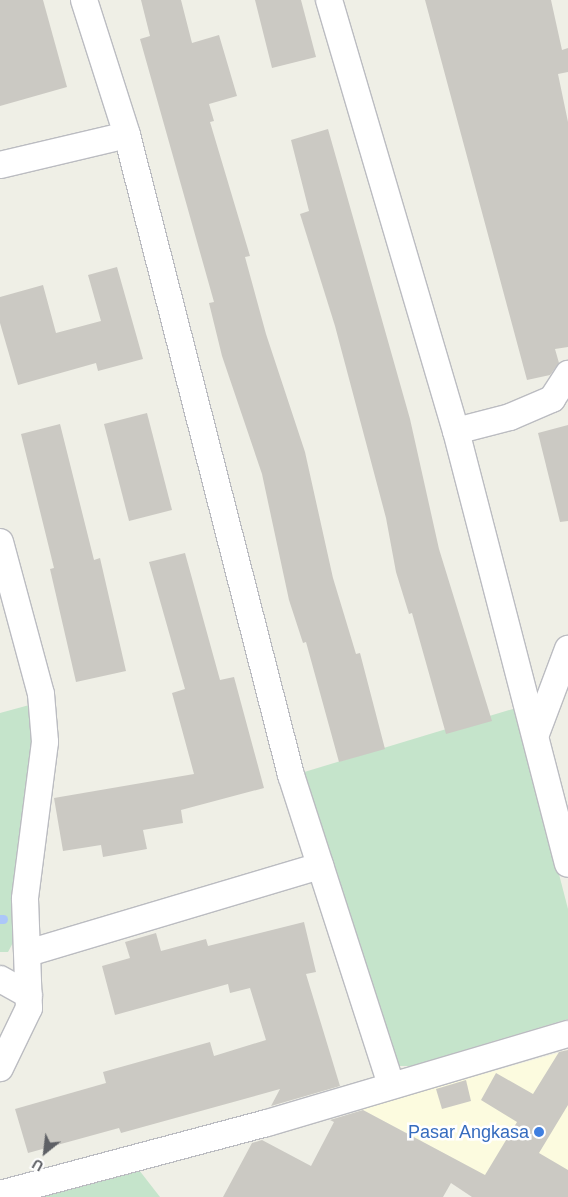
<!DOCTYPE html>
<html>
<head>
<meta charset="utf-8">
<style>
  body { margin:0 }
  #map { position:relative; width:568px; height:1197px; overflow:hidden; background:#efefe6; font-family:Helvetica,sans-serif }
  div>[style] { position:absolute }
  .commercial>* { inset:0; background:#fcfbdf }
  .green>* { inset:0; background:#c5e4cb }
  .stream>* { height:9px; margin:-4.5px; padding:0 4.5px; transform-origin:4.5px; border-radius:4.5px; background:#acc7f9 }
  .building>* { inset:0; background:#cbc9c3 }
  .roads { filter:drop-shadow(1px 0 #bbbcc1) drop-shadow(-1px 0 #bbbcc1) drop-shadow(0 1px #bbbcc1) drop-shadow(0 -1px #bbbcc1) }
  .minor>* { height:26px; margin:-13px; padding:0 13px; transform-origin:13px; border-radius:13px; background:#fff }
  .dots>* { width:14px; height:14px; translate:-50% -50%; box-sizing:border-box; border:2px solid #fff; border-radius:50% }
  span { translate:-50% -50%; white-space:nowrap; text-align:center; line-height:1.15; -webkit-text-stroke:5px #fff; paint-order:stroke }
  .shop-label { font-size:18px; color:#366cbe }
  .right { translate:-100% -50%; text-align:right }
  .north { position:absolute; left:20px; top:1127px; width:50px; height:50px; -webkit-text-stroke:4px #fff; paint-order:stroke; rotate:209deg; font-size:14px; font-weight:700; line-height:20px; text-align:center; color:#5e6065 }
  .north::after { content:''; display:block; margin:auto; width:18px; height:22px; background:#5e6065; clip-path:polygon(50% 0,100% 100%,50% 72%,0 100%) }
</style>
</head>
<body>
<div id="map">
  <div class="commercial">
    <i style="clip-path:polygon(568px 1050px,568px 1197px,495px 1197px,462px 1163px,361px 1109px)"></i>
  </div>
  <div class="green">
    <i style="clip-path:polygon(33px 704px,35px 721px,15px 939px,8px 952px,0 952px,0 713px)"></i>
    <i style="clip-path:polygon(516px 708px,568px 909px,568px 1019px,411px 1066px,399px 1066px,301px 773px)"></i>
    <i style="clip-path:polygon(139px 1170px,160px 1197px,21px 1197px)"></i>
  </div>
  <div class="stream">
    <i style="left:0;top:919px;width:3px"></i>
  </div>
  <div class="building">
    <i style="clip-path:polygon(0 0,43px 0,67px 87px,0 106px)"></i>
    <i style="clip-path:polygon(141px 0,181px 0,192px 43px,219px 35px,237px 96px,209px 104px,214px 121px,210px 122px,250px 256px,245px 257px,266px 334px,305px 452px,333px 578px,356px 654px,360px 653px,385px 749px,339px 762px,306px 642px,303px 643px,289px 600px,262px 474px,222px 356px,209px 303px,214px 302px,140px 39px,150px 36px)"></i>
    <i style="clip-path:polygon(255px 0,301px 0,316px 57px,272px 68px)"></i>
    <i style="clip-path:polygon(425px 0,551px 0,562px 50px,568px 48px,568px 72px,558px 74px,568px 122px,568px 347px,555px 349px,559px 363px,550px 375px,527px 380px)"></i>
    <i style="clip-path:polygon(328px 129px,410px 419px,439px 549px,492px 721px,446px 734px,412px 613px,409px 614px,396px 572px,386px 518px,335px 326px,300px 214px,309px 211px,291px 140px)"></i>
    <i style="clip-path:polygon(117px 267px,143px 359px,98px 371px,96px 363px,18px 385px,0 323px,0 297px,43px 285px,56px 333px,101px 321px,88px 275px)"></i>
    <i style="clip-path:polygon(147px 413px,172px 510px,129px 521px,104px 424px)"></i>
    <i style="clip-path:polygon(60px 424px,94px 560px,100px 558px,126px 671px,76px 682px,50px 569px,54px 568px,21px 434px)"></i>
    <i style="clip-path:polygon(568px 425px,568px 521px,560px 522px,538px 433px)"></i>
    <i style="clip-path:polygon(185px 553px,220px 680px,234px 677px,264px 788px,181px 810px,183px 823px,143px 830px,147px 849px,103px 857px,101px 845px,63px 851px,54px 798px,194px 774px,172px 693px,185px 689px,149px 562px)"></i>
    <i style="clip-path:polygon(304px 922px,316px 972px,306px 974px,340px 1086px,271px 1106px,280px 1089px,121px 1133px,119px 1128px,28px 1153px,15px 1109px,106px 1083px,103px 1072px,210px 1042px,214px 1056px,266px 1040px,250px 988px,230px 993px,228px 984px,115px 1015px,102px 966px,130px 958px,125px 942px,156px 933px,161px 951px,206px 939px,208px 946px)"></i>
    <i style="clip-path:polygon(568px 1050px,568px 1105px,539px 1153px,568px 1170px,568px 1197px,472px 1197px,451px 1183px,443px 1197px,223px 1197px,252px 1143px,262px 1140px,311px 1166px,334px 1122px,330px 1120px,363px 1110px,485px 1175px,517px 1122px,481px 1100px,496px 1073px,533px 1094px,559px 1052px)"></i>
    <i style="clip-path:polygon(466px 1080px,471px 1101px,442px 1109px,436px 1089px)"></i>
  </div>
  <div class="roads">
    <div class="minor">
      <i style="left:84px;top:0;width:142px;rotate:72.3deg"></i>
      <i style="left:329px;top:0;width:449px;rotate:73.6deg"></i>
      <i style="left:456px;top:431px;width:447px;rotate:75.5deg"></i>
      <i style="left:0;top:165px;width:130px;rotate:-13.3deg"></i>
      <i style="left:127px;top:135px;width:661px;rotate:75.63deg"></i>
      <i style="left:291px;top:775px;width:325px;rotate:72.1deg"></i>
      <i style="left:456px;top:431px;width:56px;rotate:-14.5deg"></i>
      <i style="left:510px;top:417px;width:46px;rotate:-23.2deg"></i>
      <i style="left:552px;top:399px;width:30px;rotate:-57deg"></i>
      <i style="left:0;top:542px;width:157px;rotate:74.9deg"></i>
      <i style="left:41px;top:694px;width:48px;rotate:85.2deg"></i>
      <i style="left:45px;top:742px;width:158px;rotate:97.3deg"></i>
      <i style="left:25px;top:899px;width:109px;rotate:87.9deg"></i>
      <i style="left:29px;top:1008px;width:67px;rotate:115.8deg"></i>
      <i style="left:536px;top:734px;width:91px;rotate:-69.4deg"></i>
      <i style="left:28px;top:953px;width:305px;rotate:-16.6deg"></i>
      <i style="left:0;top:979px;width:33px;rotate:29deg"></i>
      <i style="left:0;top:1194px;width:276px;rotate:-14.9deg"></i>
      <i style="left:267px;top:1123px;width:314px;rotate:-16.5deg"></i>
    </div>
  </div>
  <div class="dots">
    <i style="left:539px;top:1132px;background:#3f7fe0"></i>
  </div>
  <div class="shop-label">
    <span class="right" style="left:529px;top:1132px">Pasar Angkasa</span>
  </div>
  <div class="north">U</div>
</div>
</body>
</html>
